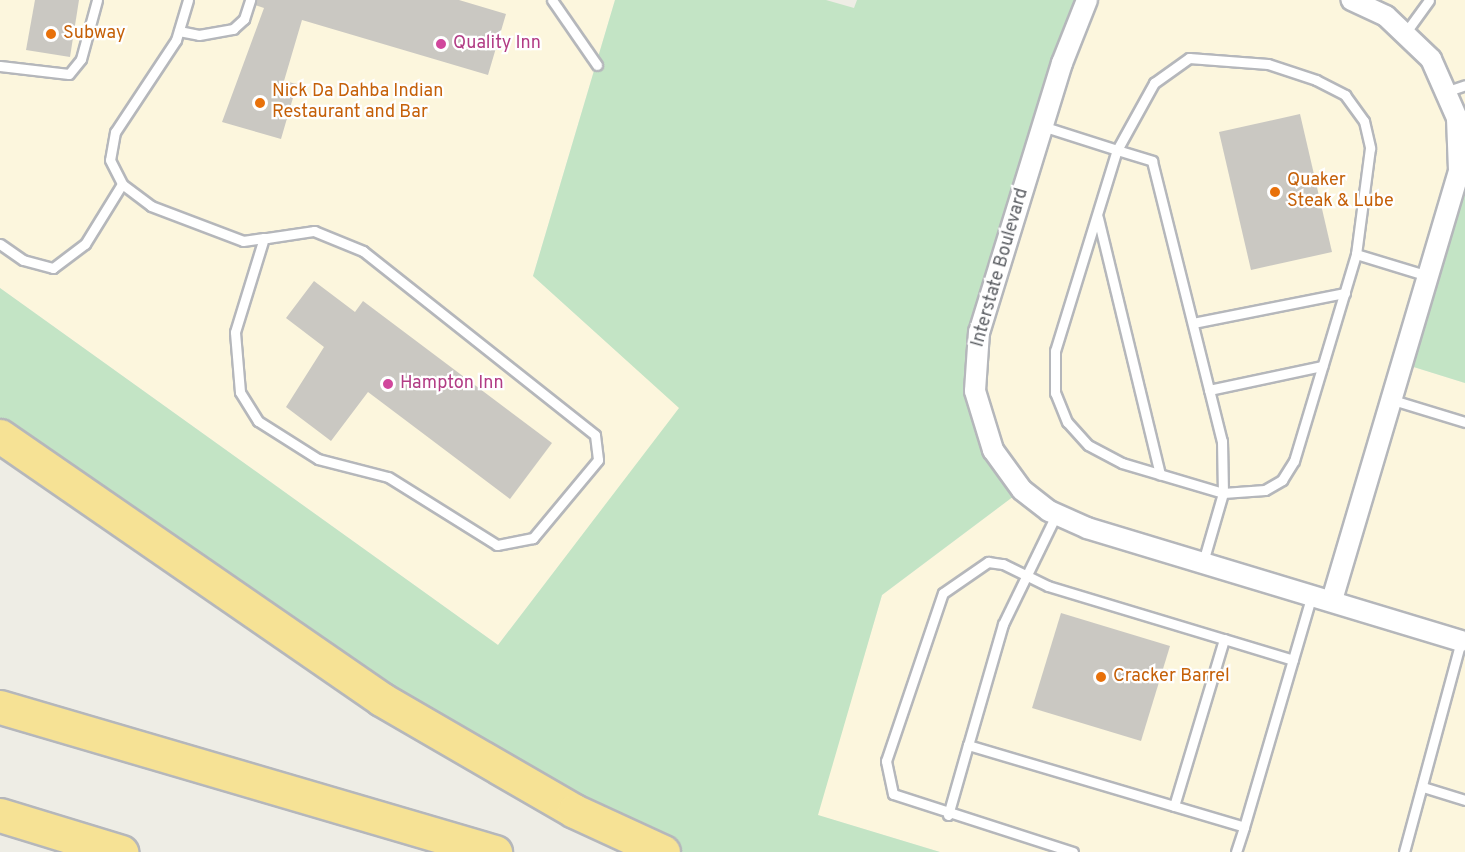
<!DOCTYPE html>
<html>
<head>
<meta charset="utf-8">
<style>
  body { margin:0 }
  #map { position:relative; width:1465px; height:852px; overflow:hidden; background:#eeede5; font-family:Overpass,sans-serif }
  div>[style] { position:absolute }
  .commercial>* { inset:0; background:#fcf6dd }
  .green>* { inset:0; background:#c3e4c5 }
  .building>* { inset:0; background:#cac8c2 }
  .roads { filter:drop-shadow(2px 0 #b5b7bb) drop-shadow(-2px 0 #b5b7bb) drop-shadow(0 2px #b5b7bb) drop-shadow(0 -2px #b5b7bb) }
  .service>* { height:9px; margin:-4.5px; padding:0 4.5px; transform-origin:4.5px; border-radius:4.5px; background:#fff }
  .minor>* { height:20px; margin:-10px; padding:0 10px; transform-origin:10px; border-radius:10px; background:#fff }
  .motorway>* { height:33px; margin:-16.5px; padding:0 16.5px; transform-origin:16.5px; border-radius:16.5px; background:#f6e295 }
  .dots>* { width:16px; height:16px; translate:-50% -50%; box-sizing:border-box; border:3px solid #fff; border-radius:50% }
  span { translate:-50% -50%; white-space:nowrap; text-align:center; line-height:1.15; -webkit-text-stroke:4.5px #fff; paint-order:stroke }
  .food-label { font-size:18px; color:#c56008 }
  .left { translate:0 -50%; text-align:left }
  .hotel-label { font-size:18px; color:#b23c85 }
  .street-label { font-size:18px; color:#5d6065 }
</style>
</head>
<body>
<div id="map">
  <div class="commercial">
    <i style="clip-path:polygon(0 0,615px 0,533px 276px,680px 408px,498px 645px,0 288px)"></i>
    <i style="clip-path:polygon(1087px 0,1465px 0,1465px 150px,1404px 364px,1465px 383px,1465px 852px,940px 852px,817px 815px,882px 595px,1022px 490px,1004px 468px,974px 372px)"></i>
  </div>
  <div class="green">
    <i style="clip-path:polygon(615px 0,826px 0,854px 8px,857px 0,1087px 0,979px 332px,975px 391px,1022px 490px,882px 595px,818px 815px,940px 852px,663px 852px,574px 811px,0 436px,0 288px,498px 645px,679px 408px,533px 276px)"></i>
    <i style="clip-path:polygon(1465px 150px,1465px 383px,1404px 364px)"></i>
  </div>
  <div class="building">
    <i style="clip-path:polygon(35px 0,79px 0,70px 57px,26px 50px)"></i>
    <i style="clip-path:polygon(257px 0,459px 0,506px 14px,488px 75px,302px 20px,284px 81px,297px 84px,281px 139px,222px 122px,264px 8px,255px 5px)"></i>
    <i style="clip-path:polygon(1300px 114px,1332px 252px,1251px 270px,1219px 132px)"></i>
    <i style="clip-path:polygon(314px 281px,355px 312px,363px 301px,552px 443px,510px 499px,368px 392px,331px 441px,286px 407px,324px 347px,286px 318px)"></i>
    <i style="clip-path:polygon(1061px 613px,1170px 646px,1141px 741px,1032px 708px)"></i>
  </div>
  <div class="roads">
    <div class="service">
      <i style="left:188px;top:0;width:42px;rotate:106.7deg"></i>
      <i style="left:176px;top:40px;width:110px;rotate:123.5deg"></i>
      <i style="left:115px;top:132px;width:28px;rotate:100deg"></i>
      <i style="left:110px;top:160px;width:27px;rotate:63deg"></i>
      <i style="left:122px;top:184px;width:36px;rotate:37deg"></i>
      <i style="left:151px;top:206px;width:98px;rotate:20.8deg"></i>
      <i style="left:243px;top:241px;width:21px;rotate:-8deg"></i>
      <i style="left:264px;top:238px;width:3px"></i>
      <i style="left:267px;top:238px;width:48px;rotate:-8.5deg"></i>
      <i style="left:314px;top:231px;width:53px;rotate:22.2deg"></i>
      <i style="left:363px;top:251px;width:296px;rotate:38.4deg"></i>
      <i style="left:595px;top:435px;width:25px;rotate:83deg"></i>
      <i style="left:598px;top:460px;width:102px;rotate:129.8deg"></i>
      <i style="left:533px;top:538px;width:37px;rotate:169deg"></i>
      <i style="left:497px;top:545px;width:128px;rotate:-148deg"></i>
      <i style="left:388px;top:477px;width:72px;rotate:-165.6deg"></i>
      <i style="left:318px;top:459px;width:71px;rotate:-147.7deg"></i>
      <i style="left:258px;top:421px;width:34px;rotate:-122deg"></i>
      <i style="left:240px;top:392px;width:60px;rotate:-94.8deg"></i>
      <i style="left:235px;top:332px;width:98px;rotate:-72.9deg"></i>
      <i style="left:552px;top:0;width:79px;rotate:55.3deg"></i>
      <i style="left:179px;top:31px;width:20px;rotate:11deg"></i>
      <i style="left:199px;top:35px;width:35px;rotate:-10deg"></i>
      <i style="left:233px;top:29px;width:15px;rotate:-42deg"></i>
      <i style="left:244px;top:19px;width:20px;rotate:-72deg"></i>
      <i style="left:1406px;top:32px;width:39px;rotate:-54deg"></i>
      <i style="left:0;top:66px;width:69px;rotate:6.6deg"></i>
      <i style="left:69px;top:74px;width:19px;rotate:-51deg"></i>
      <i style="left:81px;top:59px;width:61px;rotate:-74.8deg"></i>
      <i style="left:1448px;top:91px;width:18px;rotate:-19deg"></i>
      <i style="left:1042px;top:126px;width:79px;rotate:17.7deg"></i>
      <i style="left:1117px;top:150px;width:77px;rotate:-61.1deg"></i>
      <i style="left:1154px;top:83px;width:43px;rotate:-35.5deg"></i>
      <i style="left:1189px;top:58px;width:79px;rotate:4.3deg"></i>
      <i style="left:1268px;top:64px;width:51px;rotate:18.4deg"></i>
      <i style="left:1316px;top:80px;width:33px;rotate:27deg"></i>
      <i style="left:1345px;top:95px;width:32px;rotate:54deg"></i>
      <i style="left:1364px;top:121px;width:28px;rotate:77deg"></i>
      <i style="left:1370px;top:148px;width:107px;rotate:97.5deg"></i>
      <i style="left:1356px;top:254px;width:75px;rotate:17deg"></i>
      <i style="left:1098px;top:218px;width:264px;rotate:76.4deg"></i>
      <i style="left:0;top:244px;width:28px;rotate:35deg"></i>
      <i style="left:23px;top:260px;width:31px;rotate:15deg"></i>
      <i style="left:53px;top:268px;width:40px;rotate:-37deg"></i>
      <i style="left:85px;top:244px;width:70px;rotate:-58.3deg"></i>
      <i style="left:1193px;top:323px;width:155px;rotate:-11.2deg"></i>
      <i style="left:1209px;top:390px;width:116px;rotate:-12deg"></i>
      <i style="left:1393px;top:400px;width:75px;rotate:17deg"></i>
      <i style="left:1056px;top:515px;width:121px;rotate:115.9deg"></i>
      <i style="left:1003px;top:624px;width:126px;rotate:106.1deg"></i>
      <i style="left:968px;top:745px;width:288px;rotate:16.5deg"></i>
      <i style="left:1244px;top:827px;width:243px;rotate:-73.7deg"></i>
      <i style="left:1203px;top:562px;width:72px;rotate:-73.8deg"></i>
      <i style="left:1223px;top:493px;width:105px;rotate:-163.5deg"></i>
      <i style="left:1122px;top:463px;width:38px;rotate:-152deg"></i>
      <i style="left:1088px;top:445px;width:31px;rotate:-132deg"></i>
      <i style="left:1067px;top:422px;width:31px;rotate:-112deg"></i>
      <i style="left:1055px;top:393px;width:42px;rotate:-90deg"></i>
      <i style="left:1055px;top:351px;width:210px;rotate:-72.9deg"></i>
      <i style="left:1117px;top:150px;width:37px;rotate:17deg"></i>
      <i style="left:1152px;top:161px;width:289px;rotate:76deg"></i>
      <i style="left:1222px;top:441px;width:52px;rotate:88.9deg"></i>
      <i style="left:1223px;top:493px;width:42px;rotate:-4.1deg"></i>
      <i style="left:1265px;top:490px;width:20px;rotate:-30deg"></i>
      <i style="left:1282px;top:480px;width:22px;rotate:-58deg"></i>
      <i style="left:1294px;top:461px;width:216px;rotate:-73.3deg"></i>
      <i style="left:1423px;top:787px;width:44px;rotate:17.2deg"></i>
      <i style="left:1174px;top:806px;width:174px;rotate:-73.3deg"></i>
      <i style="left:1224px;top:639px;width:72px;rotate:16.9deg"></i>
      <i style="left:948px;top:815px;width:73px;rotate:-74.1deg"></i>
      <i style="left:1073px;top:852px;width:189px;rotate:-162.1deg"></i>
      <i style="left:893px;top:794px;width:34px;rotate:-102deg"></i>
      <i style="left:886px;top:761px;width:177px;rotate:-71.3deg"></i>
      <i style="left:943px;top:593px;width:55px;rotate:-34.6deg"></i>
      <i style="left:988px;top:562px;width:15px;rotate:8deg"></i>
      <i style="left:1003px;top:564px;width:50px;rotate:26.1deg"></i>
      <i style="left:1048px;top:586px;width:184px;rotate:16.8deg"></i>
      <i style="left:1236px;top:852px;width:26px;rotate:-72deg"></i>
      <i style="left:1404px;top:852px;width:219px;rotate:-74.9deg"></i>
    </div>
    <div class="minor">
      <i style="left:1087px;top:0;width:68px;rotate:111.6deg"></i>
      <i style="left:1062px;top:63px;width:282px;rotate:107.1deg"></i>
      <i style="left:979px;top:332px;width:59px;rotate:93.9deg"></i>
      <i style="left:975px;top:391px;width:62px;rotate:73deg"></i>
      <i style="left:993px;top:450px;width:49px;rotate:54.1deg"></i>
      <i style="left:1022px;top:490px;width:34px;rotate:38deg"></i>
      <i style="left:1049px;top:511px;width:42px;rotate:24.1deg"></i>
      <i style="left:1087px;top:528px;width:391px;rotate:16.8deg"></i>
      <i style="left:1332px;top:600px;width:448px;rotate:-73.5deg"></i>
      <i style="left:1459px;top:170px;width:52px;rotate:-92.2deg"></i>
      <i style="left:1457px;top:118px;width:64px;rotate:-113.8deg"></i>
      <i style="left:1431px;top:59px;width:62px;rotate:-136.3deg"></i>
      <i style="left:1386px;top:16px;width:38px;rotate:-155deg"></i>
    </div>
    <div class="motorway">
      <i style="left:0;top:436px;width:463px;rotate:34.6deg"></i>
      <i style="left:381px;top:699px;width:223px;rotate:30.1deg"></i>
      <i style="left:574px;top:811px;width:98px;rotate:24.7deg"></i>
      <i style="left:0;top:707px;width:516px;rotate:16.33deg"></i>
      <i style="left:0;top:815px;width:127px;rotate:17deg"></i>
    </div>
  </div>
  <div class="dots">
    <i style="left:51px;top:34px;background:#e8710a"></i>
    <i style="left:441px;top:44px;background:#d1479c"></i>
    <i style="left:260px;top:103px;background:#e8710a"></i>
    <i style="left:1275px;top:192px;background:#e8710a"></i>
    <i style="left:388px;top:384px;background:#d1479c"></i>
    <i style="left:1101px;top:677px;background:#e8710a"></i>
  </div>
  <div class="food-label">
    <span class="left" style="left:63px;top:34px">Subway</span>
    <span class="left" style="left:272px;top:103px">Nick Da Dahba Indian<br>Restaurant and Bar</span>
    <span class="left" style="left:1287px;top:192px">Quaker<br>Steak &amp; Lube</span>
    <span class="left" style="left:1113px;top:677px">Cracker Barrel</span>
  </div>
  <div class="hotel-label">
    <span class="left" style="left:453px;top:44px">Quality Inn</span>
    <span class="left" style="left:400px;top:384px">Hampton Inn</span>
  </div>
  <div class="street-label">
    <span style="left:1001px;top:268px;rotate:-74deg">Interstate Boulevard</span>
  </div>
</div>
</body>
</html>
